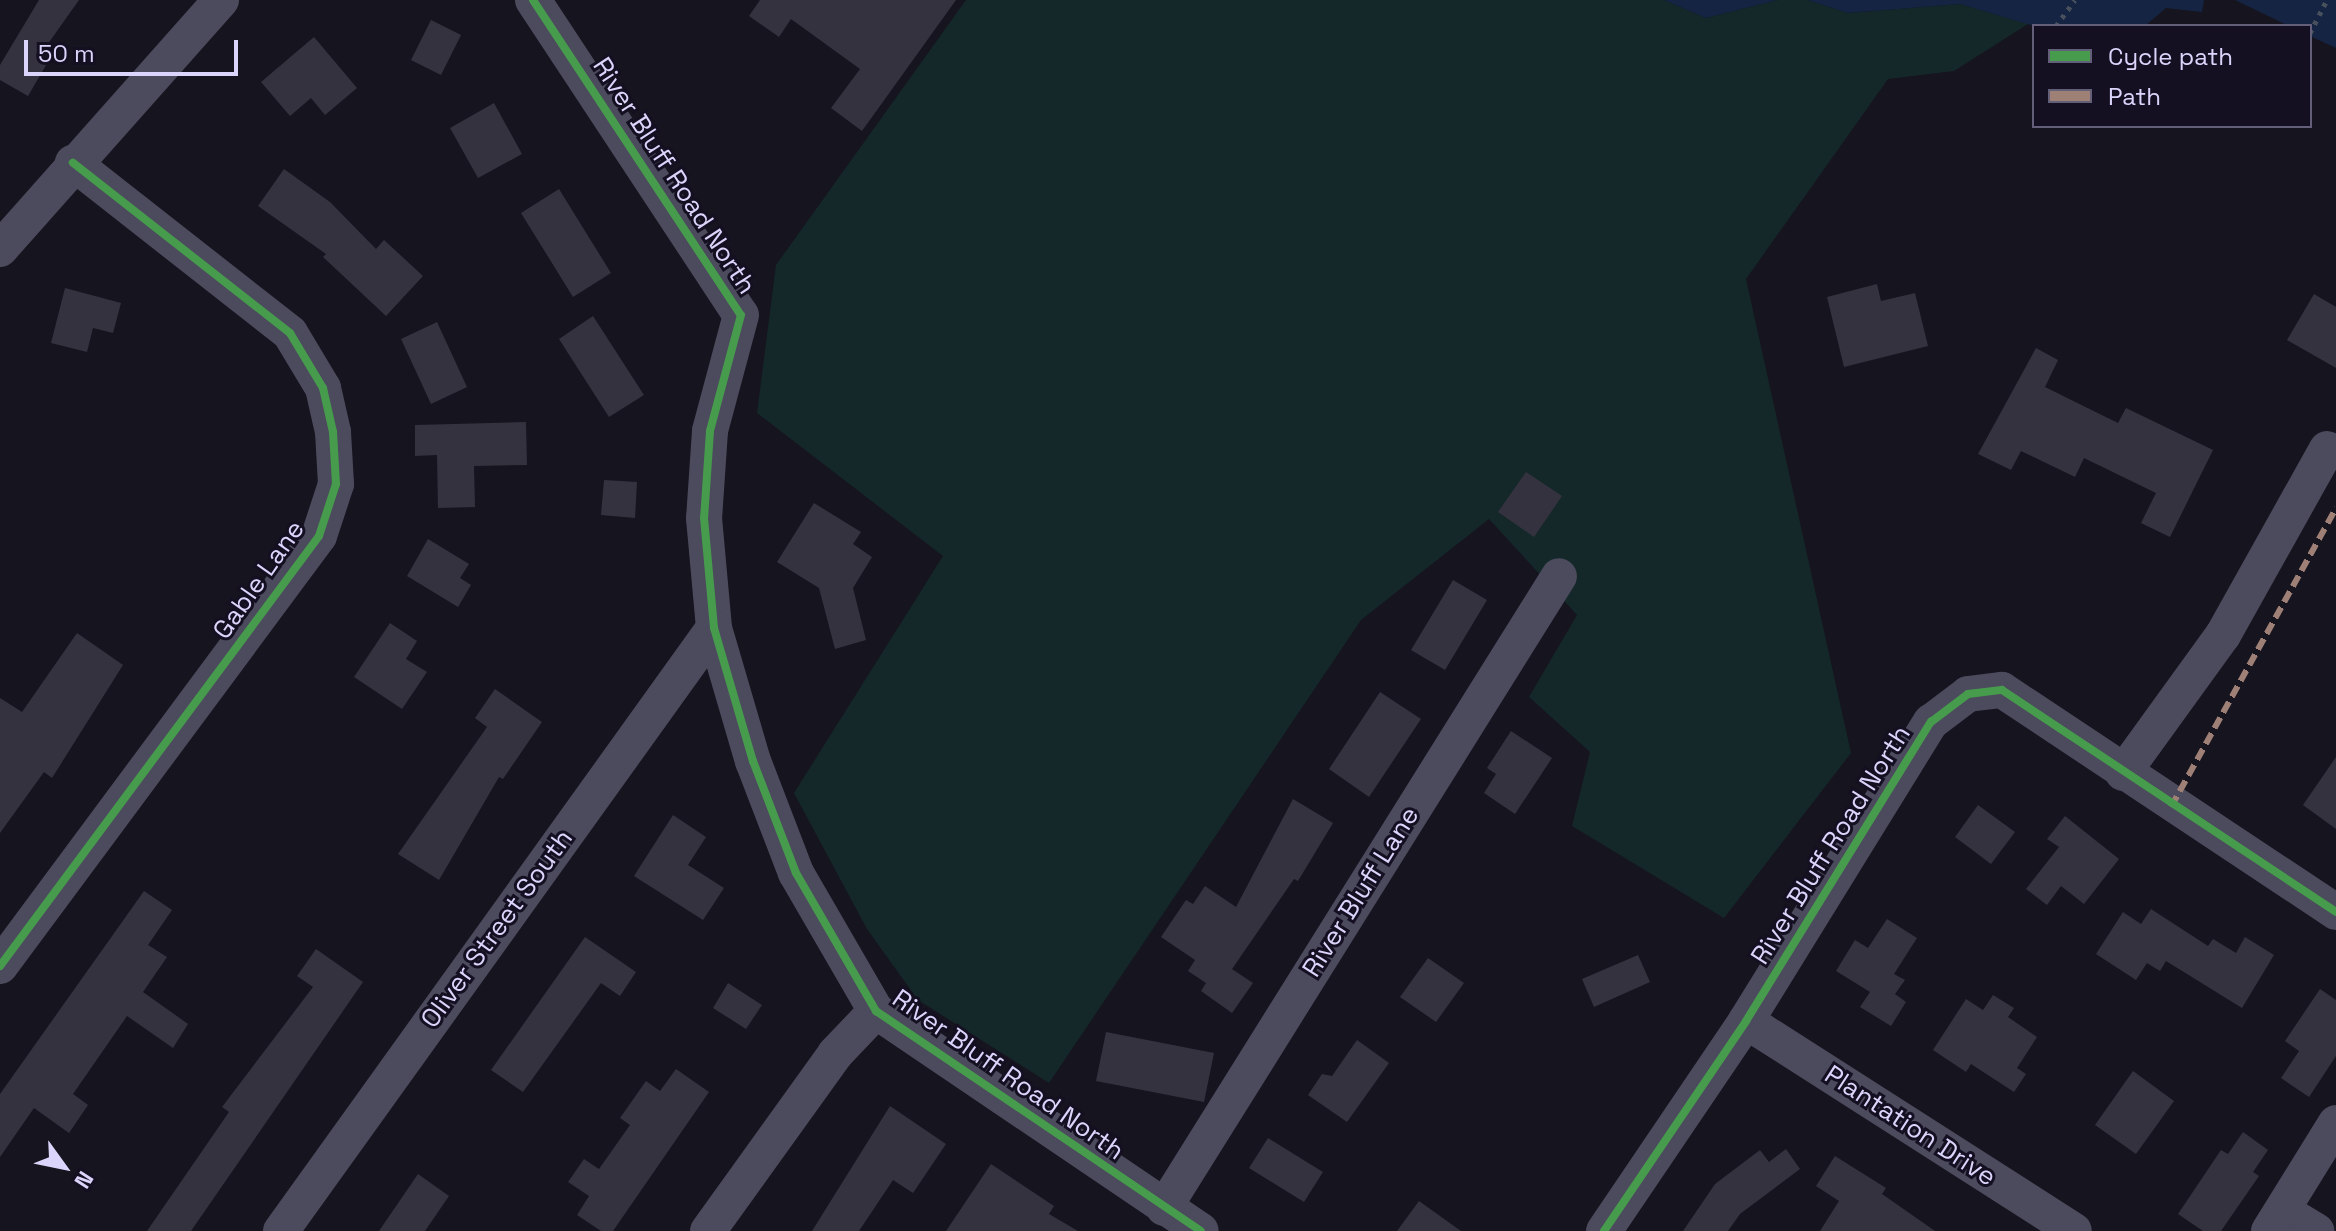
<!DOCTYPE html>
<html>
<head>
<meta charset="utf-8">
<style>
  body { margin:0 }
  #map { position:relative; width:2336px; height:1231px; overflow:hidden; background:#16141e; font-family:"Space Grotesk",sans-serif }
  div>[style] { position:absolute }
  .green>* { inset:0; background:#142829 }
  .water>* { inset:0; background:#152443 }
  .building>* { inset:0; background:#353240 }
  .path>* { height:5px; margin-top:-2.5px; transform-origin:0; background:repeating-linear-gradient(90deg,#47505c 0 4px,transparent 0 10px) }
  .minor>* { height:36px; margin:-18px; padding:0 18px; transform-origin:18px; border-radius:18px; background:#4c4a5d }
  .quiet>* { height:6px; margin-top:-3px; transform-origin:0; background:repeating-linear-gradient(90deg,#9e8076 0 12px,transparent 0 18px) }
  .cycleway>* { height:8px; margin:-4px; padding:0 4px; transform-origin:4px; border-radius:4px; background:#469c4c }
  span { translate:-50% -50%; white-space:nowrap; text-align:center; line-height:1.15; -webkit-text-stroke:6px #141022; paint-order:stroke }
  .street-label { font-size:26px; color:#dbd5fb }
  .legend { position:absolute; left:2032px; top:24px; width:280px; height:104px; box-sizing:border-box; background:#141022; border:2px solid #645f79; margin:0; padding:10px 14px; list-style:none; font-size:24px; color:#dbd5fb }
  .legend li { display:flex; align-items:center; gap:16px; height:40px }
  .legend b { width:40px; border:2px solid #645f79 }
  .north { position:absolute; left:24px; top:1127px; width:80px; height:80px; -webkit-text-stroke:6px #141022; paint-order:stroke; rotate:123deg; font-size:22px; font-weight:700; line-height:32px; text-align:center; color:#dbd5fb }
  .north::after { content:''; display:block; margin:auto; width:28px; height:36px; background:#dbd5fb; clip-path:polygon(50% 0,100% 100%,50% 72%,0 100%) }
  .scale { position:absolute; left:24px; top:40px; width:214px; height:36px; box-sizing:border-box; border:4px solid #dbd5fb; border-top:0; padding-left:10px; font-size:24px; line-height:28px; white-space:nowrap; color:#dbd5fb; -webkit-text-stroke:6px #141022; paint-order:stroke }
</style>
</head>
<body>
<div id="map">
  <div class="green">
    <i style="clip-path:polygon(966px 0,1664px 0,1706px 18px,1778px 0,1808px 0,1848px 13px,1960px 4px,2028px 24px,1954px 71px,1888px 79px,1746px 279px,1851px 753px,1724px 918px,1572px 826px,1590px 752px,1529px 697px,1577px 615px,1489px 519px,1361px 620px,1049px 1083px,918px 1000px,867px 929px,794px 793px,943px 556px,757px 413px,776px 265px)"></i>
  </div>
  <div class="water">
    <i style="clip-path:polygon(1664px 0,1778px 0,1706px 18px)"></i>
    <i style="clip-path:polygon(1808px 0,2204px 0,2202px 12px,2166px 8px,2145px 26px,2034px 26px,1960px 4px,1848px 13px)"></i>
    <i style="clip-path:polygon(2235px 0,2336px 0,2336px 48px,2310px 36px,2310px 26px,2289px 26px)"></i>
  </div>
  <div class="building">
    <i style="clip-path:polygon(39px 0,79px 0,40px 55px,49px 60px,28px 96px,0 80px,0 65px)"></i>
    <i style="clip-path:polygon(760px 0,956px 0,862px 131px,831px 108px,860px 69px,791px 19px,779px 37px,749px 16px)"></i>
    <i style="clip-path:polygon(431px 20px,461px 35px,441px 75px,411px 60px)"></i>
    <i style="clip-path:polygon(314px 37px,357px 88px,325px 115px,311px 98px,290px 116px,261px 82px)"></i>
    <i style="clip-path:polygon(494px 103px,522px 154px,478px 178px,450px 128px)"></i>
    <i style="clip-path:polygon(284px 169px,330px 202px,376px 249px,384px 240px,423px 276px,386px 316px,323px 257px,326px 254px,258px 206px)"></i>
    <i style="clip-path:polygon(559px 189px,611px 273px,573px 297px,521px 213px)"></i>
    <i style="clip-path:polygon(1877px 284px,1881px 301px,1915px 293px,1928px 346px,1844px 367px,1827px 297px)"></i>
    <i style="clip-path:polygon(65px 288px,121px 303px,113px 333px,93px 328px,87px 352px,51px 343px)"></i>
    <i style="clip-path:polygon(2314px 294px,2336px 307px,2336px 368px,2287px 340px)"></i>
    <i style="clip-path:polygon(593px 316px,644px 395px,609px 417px,559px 339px)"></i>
    <i style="clip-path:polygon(437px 322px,467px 387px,431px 404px,401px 339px)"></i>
    <i style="clip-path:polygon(2036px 348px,2058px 360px,2045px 387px,2118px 423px,2126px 408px,2213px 450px,2170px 537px,2141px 523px,2156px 493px,2084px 458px,2075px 477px,2021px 451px,2011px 470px,1978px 454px)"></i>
    <i style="clip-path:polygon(526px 422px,527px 465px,474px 466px,475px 507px,438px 508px,437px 455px,415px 456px,415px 425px)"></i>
    <i style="clip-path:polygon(1526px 472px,1562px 496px,1534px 537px,1498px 512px)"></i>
    <i style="clip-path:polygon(604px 480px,637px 482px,635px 518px,601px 515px)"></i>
    <i style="clip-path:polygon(814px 503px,861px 532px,853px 544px,872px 557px,853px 588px,866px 640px,835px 649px,819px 588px,777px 562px)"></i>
    <i style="clip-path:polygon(428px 539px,469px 564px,460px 578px,471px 585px,458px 607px,407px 576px)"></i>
    <i style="clip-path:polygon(1453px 580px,1487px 600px,1445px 670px,1411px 650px)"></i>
    <i style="clip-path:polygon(390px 623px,417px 641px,406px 659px,427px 672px,402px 709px,354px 677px)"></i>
    <i style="clip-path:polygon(77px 633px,123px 665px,52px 778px,44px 772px,0 833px,0 698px,22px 712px)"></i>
    <i style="clip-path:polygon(495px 689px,542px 722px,503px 779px,499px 777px,439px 880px,398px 854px,487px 727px,475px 718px)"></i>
    <i style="clip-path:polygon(1380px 692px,1421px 719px,1369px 797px,1329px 769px)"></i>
    <i style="clip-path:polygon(1511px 731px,1552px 758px,1515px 814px,1484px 793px,1496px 774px,1487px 768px)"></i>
    <i style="clip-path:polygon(2336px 757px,2336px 829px,2303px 805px)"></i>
    <i style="clip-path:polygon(1293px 799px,1333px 823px,1298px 881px,1294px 879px,1232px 969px,1253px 983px,1232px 1013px,1201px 991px,1206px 983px,1188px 971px,1195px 960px,1161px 937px,1186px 900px,1193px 904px,1205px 886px,1236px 907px)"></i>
    <i style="clip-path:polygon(1978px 805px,2015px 832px,1991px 864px,1955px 837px)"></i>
    <i style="clip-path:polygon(673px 815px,706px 837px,688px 865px,724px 888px,703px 920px,634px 876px)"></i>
    <i style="clip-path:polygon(2065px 816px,2119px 859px,2084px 904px,2061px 886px,2047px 905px,2026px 889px,2059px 847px,2047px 839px)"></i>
    <i style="clip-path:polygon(144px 891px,172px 910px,148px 945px,167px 957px,143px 992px,188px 1024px,173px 1048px,127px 1016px,73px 1094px,88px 1105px,69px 1133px,34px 1108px,0 1157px,0 1094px)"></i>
    <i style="clip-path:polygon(2151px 909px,2208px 946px,2213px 939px,2236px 953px,2245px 937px,2274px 955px,2242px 1008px,2166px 961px,2160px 971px,2147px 963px,2136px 980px,2096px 954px,2123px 912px,2141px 924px)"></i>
    <i style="clip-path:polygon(1887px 919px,1917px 938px,1894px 974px,1905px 980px,1895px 994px,1906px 1002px,1891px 1026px,1860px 1007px,1870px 992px,1836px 971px,1855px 940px,1868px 948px)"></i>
    <i style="clip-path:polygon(585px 937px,636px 972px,620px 996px,601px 983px,523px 1092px,491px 1070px)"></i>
    <i style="clip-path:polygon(316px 949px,363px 982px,191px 1231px,147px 1231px,229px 1112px,222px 1107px,313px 987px,297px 976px)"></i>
    <i style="clip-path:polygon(1638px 955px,1650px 982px,1594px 1007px,1582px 979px)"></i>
    <i style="clip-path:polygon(1428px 958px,1464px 983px,1436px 1022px,1400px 997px)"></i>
    <i style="clip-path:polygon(728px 983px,762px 1005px,746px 1029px,713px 1008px)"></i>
    <i style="clip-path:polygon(2320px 989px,2336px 1000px,2336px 1056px,2309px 1097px,2281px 1078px,2299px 1051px,2285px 1041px)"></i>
    <i style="clip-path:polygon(1993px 995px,2014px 1008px,2008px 1017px,2037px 1037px,2017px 1068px,2026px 1074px,2014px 1092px,1971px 1064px,1966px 1072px,1933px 1050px,1966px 999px,1983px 1010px)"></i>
    <i style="clip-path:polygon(1106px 1032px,1214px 1053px,1204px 1102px,1096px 1081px)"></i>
    <i style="clip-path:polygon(1357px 1040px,1389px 1063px,1347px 1122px,1308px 1095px,1322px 1074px,1332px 1076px)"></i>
    <i style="clip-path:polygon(676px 1069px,709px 1092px,613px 1231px,601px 1231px,577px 1215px,589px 1196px,568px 1182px,584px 1159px,599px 1169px,630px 1125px,620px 1118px,646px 1081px,660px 1091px)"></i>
    <i style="clip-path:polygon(2133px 1071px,2174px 1101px,2136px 1154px,2095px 1125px)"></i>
    <i style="clip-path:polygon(890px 1106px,946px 1144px,913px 1193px,893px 1180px,859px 1231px,812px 1231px)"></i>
    <i style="clip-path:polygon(2243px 1132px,2268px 1150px,2253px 1172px,2259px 1176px,2221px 1231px,2203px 1231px,2178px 1214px,2221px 1150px,2228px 1154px)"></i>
    <i style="clip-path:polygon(1268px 1138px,1323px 1172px,1304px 1202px,1249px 1168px)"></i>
    <i style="clip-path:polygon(1786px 1149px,1800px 1169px,1740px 1214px,1728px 1231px,1683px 1231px,1715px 1184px,1760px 1150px,1769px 1162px)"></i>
    <i style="clip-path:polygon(1835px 1156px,1886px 1188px,1882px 1194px,1935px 1231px,1820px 1231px,1839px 1201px,1816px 1186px)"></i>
    <i style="clip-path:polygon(991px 1164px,1054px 1206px,1049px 1214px,1078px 1231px,946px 1231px)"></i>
    <i style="clip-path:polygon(418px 1174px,449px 1196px,425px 1231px,379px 1231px)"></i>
    <i style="clip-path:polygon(1419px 1201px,1461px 1231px,1397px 1231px)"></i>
  </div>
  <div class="path">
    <i style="left:2056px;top:26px;width:32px;rotate:-54deg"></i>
    <i style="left:2310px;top:33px;width:37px;rotate:-63deg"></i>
  </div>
  <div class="minor">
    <i style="left:533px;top:0;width:377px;rotate:56.6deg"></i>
    <i style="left:741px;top:315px;width:120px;rotate:105deg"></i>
    <i style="left:710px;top:431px;width:87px;rotate:93.9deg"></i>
    <i style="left:704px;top:518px;width:110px;rotate:84.8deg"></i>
    <i style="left:714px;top:628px;width:139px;rotate:73.7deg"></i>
    <i style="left:753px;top:761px;width:120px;rotate:69deg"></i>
    <i style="left:796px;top:873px;width:160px;rotate:59.9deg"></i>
    <i style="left:876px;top:1011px;width:392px;rotate:34.1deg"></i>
    <i style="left:0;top:249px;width:333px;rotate:-48.4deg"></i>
    <i style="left:2123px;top:773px;width:170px;rotate:-54.1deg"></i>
    <i style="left:2223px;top:635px;width:213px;rotate:-60.8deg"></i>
    <i style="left:0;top:966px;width:535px;rotate:-53.43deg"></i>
    <i style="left:319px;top:536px;width:55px;rotate:-71.9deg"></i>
    <i style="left:336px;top:484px;width:52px;rotate:-93.3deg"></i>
    <i style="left:333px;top:432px;width:45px;rotate:-102.8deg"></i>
    <i style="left:323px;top:388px;width:64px;rotate:-121deg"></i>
    <i style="left:290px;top:333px;width:276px;rotate:-141.9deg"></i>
    <i style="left:1746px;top:1021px;width:389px;rotate:32.6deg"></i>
    <i style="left:1164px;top:1208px;width:745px;rotate:-57.99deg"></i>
    <i style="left:2283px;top:1211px;width:39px;rotate:31deg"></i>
    <i style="left:281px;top:1231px;width:742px;rotate:-54.32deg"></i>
    <i style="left:708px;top:1231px;width:218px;rotate:-54.3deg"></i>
    <i style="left:835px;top:1054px;width:59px;rotate:-46.4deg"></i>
    <i style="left:1604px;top:1231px;width:254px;rotate:-55.9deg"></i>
    <i style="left:1746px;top:1021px;width:352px;rotate:-58.3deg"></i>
    <i style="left:1931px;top:722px;width:46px;rotate:-37.1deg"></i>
    <i style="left:1968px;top:694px;width:34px;rotate:-7deg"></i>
    <i style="left:2002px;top:690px;width:401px;rotate:33.6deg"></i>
    <i style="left:2269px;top:1231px;width:127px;rotate:-58.2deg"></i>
  </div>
  <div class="quiet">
    <i style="left:2171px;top:807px;width:342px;rotate:-61.1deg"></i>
  </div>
  <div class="cycleway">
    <i style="left:533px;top:0;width:377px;rotate:56.6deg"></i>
    <i style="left:741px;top:315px;width:120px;rotate:105deg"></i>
    <i style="left:710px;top:431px;width:87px;rotate:93.9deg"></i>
    <i style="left:704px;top:518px;width:110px;rotate:84.8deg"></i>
    <i style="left:714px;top:628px;width:139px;rotate:73.7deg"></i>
    <i style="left:753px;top:761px;width:120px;rotate:69deg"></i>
    <i style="left:796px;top:873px;width:160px;rotate:59.9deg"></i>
    <i style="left:876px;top:1011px;width:392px;rotate:34.1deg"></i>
    <i style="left:0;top:966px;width:535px;rotate:-53.43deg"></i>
    <i style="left:319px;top:536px;width:55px;rotate:-71.9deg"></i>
    <i style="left:336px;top:484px;width:52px;rotate:-93.3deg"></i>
    <i style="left:333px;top:432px;width:45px;rotate:-102.8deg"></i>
    <i style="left:323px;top:388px;width:64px;rotate:-121deg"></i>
    <i style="left:290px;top:333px;width:276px;rotate:-141.9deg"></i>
    <i style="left:1604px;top:1231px;width:254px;rotate:-55.9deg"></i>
    <i style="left:1746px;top:1021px;width:352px;rotate:-58.3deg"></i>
    <i style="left:1931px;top:722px;width:46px;rotate:-37.1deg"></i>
    <i style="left:1968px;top:694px;width:34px;rotate:-7deg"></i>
    <i style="left:2002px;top:690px;width:401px;rotate:33.6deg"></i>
  </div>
  <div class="street-label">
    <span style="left:674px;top:176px;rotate:57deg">River Bluff Road North</span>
    <span style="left:259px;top:580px;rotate:-55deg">Gable Lane</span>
    <span style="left:1831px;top:845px;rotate:-58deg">River Bluff Road North</span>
    <span style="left:1361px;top:892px;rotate:-58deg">River Bluff Lane</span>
    <span style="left:497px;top:929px;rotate:-54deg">Oliver Street South</span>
    <span style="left:1008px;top:1075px;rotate:35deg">River Bluff Road North</span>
    <span style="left:1910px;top:1126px;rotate:33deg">Plantation Drive</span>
  </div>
  <ul class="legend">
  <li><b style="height:10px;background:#469c4c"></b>Cycle path</li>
  <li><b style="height:10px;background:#9e8076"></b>Path</li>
  </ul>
  <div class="north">N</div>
  <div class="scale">50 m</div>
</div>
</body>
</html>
